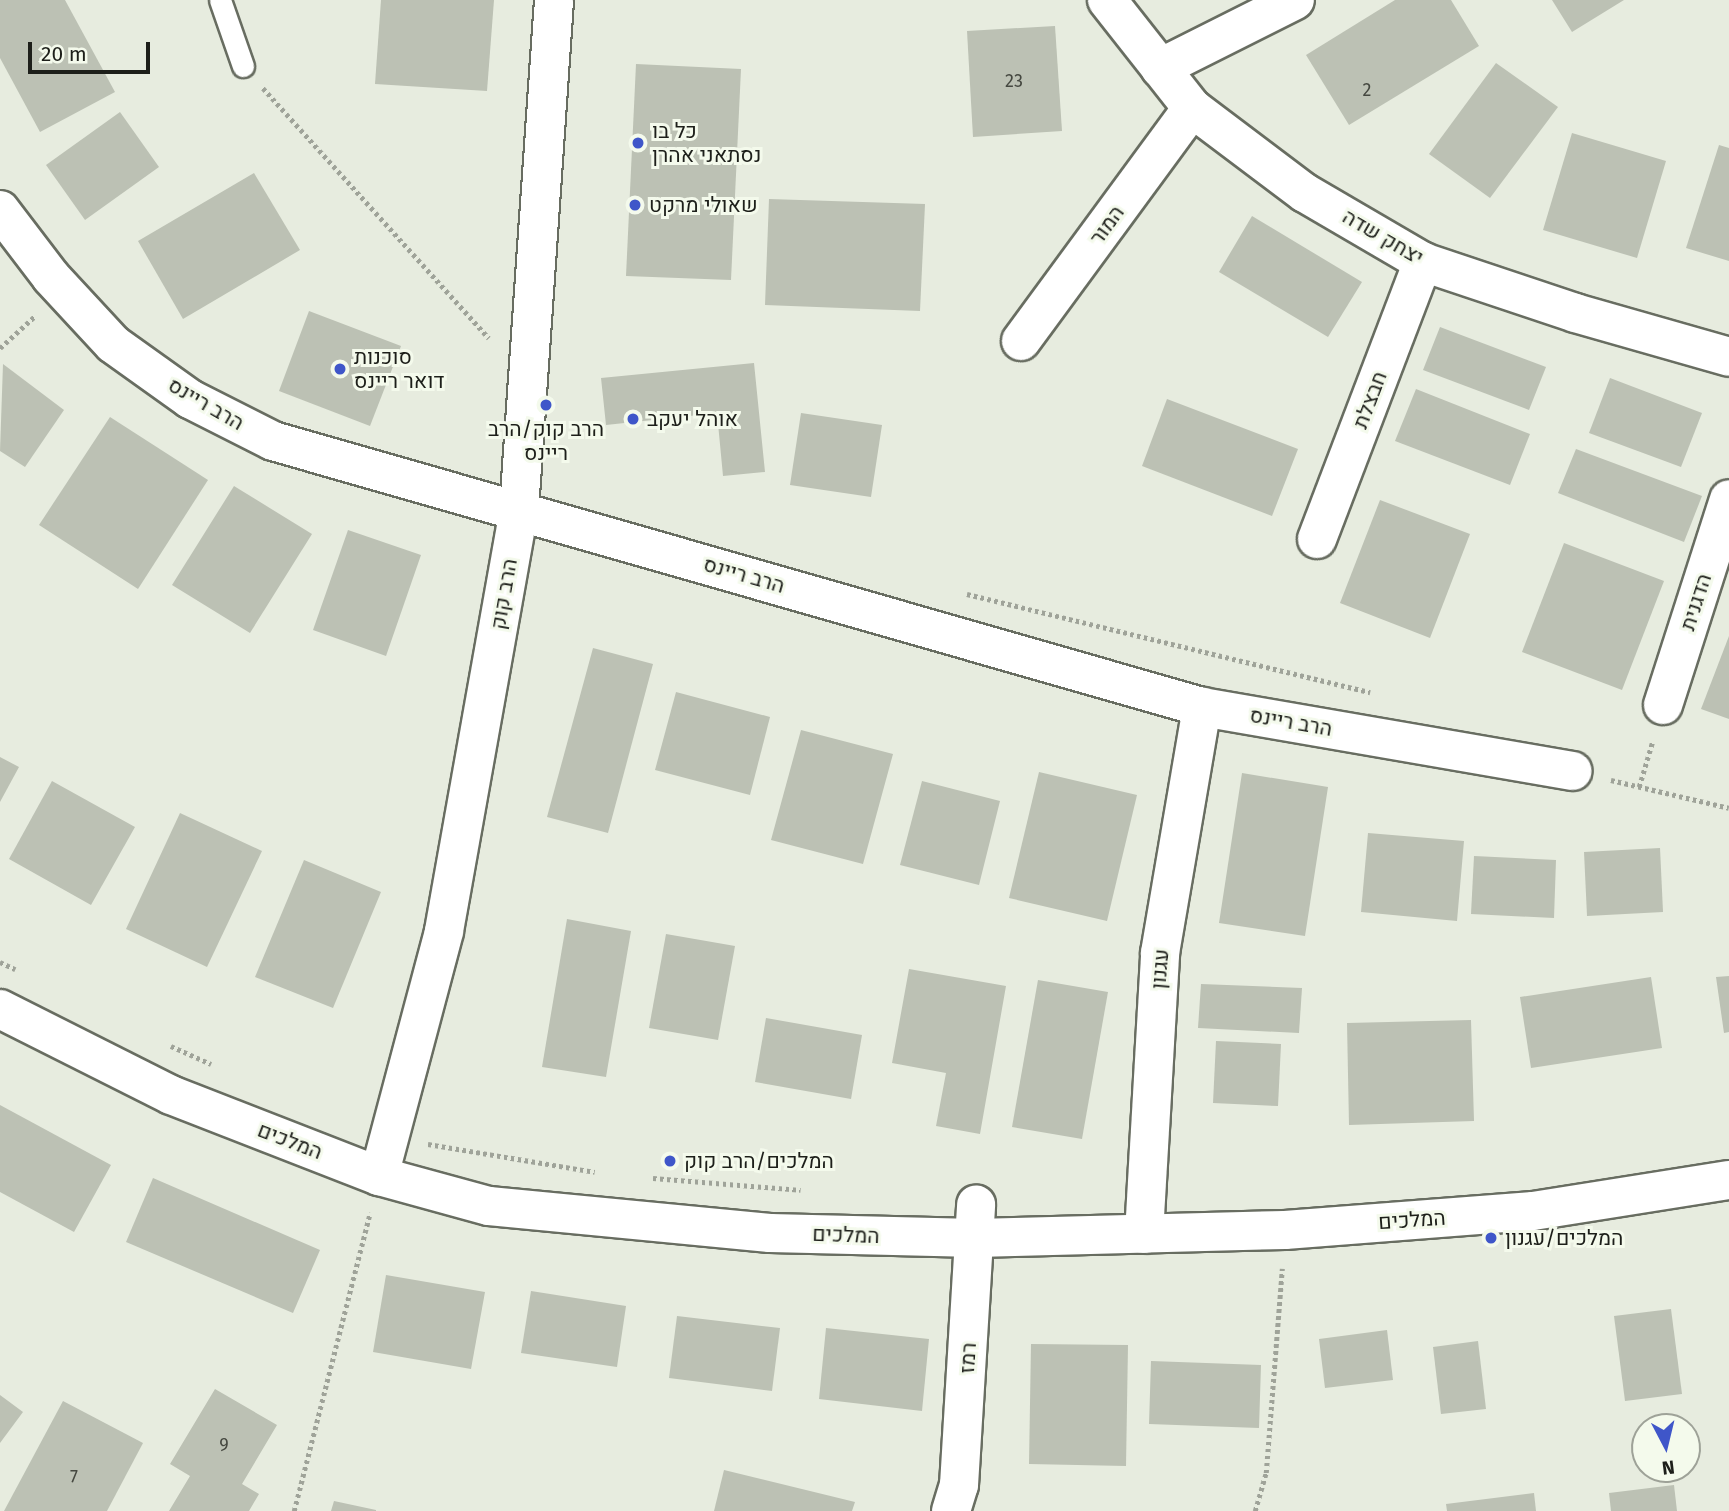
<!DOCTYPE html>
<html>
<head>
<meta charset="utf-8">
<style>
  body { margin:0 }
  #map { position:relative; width:1729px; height:1511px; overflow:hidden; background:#e7ecdf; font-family:"Fira Sans",Heebo,sans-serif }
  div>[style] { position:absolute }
  .building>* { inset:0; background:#bcc1b4 }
  .path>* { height:4.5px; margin-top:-2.25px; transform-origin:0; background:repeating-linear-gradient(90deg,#9fa399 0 3.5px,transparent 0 7px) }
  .roads { filter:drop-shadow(2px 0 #686d61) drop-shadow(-2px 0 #686d61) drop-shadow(0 2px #686d61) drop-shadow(0 -2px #686d61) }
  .service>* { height:21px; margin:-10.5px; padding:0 10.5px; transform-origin:10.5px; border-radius:10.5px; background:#fff }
  .minor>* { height:38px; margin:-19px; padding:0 19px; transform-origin:19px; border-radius:19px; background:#fff }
  .tertiary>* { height:38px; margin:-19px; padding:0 19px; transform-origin:19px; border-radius:19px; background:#fff }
  .dots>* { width:19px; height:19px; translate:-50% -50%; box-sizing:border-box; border:4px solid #f4faec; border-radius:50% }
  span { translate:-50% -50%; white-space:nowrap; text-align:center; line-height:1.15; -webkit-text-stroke:6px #f4faec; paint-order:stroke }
  .number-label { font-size:18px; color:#454840 }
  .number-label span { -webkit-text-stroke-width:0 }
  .poi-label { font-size:21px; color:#1d1f1a }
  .left { translate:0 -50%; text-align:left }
  .street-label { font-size:21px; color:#1d1f1a }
  .north { position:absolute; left:1631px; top:1413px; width:70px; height:70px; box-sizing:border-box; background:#f4faec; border:2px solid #9ea298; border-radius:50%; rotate:173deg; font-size:19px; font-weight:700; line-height:28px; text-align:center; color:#1d1f1a }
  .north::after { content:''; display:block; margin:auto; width:24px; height:32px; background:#3f56c9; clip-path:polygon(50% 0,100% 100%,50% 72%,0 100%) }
  .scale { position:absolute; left:28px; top:42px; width:122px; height:32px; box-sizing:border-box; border:4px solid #1d1f1a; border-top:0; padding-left:9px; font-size:21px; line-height:24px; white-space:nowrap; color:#1d1f1a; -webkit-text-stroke:5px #f4faec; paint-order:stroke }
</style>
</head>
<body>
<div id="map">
  <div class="building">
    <i style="clip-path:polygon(0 0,65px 0,115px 92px,40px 132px,0 58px)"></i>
    <i style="clip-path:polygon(381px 0,494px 0,487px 91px,375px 84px)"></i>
    <i style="clip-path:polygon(1395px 0,1451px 0,1479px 46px,1349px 125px,1306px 55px)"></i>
    <i style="clip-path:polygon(1552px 0,1624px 0,1572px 32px)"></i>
    <i style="clip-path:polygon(1055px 26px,1062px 131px,973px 137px,967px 31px)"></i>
    <i style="clip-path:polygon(1496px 63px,1558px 107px,1490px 198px,1429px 154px)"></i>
    <i style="clip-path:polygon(636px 64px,741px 69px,731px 280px,626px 276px)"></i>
    <i style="clip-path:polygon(120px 112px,159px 167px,85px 220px,46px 165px)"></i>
    <i style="clip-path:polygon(1572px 133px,1666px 161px,1637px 258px,1543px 230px)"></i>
    <i style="clip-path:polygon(1719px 145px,1729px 148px,1729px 261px,1686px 248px)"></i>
    <i style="clip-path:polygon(254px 173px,300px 250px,183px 319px,138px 241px)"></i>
    <i style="clip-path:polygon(769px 199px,925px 204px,920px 311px,765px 305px)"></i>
    <i style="clip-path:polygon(1252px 216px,1362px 282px,1328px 337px,1219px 272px)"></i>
    <i style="clip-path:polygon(309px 311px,401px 346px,370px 426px,279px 391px)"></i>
    <i style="clip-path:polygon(1440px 327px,1546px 367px,1529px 410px,1423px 370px)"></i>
    <i style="clip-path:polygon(754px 363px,765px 472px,723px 476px,717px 413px,606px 425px,601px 378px)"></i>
    <i style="clip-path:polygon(3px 364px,64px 410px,25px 467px,0 451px)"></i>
    <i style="clip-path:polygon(1610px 378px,1702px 413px,1681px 467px,1589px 433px)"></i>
    <i style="clip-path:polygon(1416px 389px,1530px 434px,1510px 485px,1395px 441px)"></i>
    <i style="clip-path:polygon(1167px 399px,1298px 449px,1272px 516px,1142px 466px)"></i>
    <i style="clip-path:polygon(801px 413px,882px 425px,871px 497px,790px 485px)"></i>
    <i style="clip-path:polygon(110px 417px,208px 480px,138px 589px,39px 525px)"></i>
    <i style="clip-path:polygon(1576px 449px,1702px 496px,1684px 542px,1558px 493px)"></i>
    <i style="clip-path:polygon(234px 486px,312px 534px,250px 633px,172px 585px)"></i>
    <i style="clip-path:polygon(1380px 500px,1470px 534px,1430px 638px,1340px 603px)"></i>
    <i style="clip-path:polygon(348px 530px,421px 555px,386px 656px,313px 630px)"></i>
    <i style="clip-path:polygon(1564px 543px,1664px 581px,1622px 690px,1522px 652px)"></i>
    <i style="clip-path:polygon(1729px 636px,1729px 719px,1701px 709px)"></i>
    <i style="clip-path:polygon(593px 648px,653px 664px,608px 833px,547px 817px)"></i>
    <i style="clip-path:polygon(676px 692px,770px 717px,750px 795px,655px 770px)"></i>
    <i style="clip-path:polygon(801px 730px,893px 754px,863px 864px,771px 840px)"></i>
    <i style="clip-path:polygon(0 757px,19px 767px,0 802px)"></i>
    <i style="clip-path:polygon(1039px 772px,1137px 795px,1107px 921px,1009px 898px)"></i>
    <i style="clip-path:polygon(1242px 773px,1328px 787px,1305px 936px,1219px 923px)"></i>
    <i style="clip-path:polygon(52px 781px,135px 827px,91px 905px,9px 859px)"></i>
    <i style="clip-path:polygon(922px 781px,1000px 801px,979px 885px,900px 865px)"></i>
    <i style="clip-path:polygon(180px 813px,262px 851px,207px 967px,126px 929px)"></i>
    <i style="clip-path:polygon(1368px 833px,1464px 841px,1457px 921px,1361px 912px)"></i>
    <i style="clip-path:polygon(1660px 848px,1663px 912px,1587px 916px,1584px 852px)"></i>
    <i style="clip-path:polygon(1474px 856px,1556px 860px,1554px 918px,1471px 914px)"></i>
    <i style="clip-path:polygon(304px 860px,381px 892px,333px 1008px,255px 977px)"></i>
    <i style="clip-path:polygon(567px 919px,631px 931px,606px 1077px,542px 1067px)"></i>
    <i style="clip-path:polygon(666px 934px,735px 946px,718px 1040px,649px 1028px)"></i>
    <i style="clip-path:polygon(909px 969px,1006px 986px,980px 1134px,936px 1126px,946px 1073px,892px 1063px)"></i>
    <i style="clip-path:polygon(1729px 976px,1729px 1032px,1724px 1033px,1716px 977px)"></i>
    <i style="clip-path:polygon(1651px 977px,1662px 1048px,1531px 1068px,1520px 997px)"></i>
    <i style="clip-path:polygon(1038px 980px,1108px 992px,1082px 1139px,1012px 1127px)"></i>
    <i style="clip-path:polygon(1201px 984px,1302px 988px,1299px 1033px,1198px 1028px)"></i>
    <i style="clip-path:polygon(766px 1018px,862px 1035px,851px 1099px,755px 1082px)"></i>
    <i style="clip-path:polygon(1471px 1020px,1474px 1121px,1349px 1125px,1347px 1023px)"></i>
    <i style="clip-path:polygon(1216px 1041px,1281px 1044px,1278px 1106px,1213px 1103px)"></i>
    <i style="clip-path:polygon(0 1105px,111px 1165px,74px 1232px,0 1192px)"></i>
    <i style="clip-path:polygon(153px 1178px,320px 1250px,293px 1313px,126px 1242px)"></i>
    <i style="clip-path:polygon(386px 1275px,485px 1292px,471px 1369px,373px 1352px)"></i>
    <i style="clip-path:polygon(531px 1291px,626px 1306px,617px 1367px,521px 1353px)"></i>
    <i style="clip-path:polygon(1671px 1309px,1682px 1394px,1625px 1401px,1614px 1316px)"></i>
    <i style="clip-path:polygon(677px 1316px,780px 1328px,772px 1391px,669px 1378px)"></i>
    <i style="clip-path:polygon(826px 1328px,929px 1339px,922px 1411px,819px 1399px)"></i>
    <i style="clip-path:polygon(1387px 1330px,1393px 1380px,1325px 1388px,1319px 1339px)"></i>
    <i style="clip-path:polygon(1478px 1341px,1486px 1409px,1441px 1414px,1433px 1347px)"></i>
    <i style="clip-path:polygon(1031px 1344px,1128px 1345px,1126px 1466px,1029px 1464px)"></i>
    <i style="clip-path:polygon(1151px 1361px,1261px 1365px,1259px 1428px,1149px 1424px)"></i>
    <i style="clip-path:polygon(215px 1389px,277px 1425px,242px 1484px,259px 1494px,249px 1511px,169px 1511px,190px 1476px,170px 1464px)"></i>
    <i style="clip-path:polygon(0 1395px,23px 1412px,0 1443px)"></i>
    <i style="clip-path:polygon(63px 1401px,143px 1443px,107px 1511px,4px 1511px)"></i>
    <i style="clip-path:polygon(724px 1470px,855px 1502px,852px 1511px,714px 1511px)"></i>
    <i style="clip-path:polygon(1674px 1485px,1677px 1511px,1611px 1511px,1609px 1493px)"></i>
    <i style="clip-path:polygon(1534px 1493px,1536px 1511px,1447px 1511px,1446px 1504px)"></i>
    <i style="clip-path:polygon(334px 1501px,376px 1510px,376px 1511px,331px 1511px)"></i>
  </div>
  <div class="path">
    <i style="left:263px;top:88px;width:337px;rotate:47.9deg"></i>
    <i style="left:0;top:348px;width:46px;rotate:-42.4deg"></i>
    <i style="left:967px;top:594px;width:415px;rotate:13.7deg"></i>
    <i style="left:1611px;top:780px;width:121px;rotate:13.3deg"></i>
    <i style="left:1639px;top:787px;width:46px;rotate:-73.5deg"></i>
    <i style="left:0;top:962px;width:17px;rotate:25deg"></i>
    <i style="left:171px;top:1046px;width:44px;rotate:24.2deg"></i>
    <i style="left:428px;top:1144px;width:169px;rotate:9.5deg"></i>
    <i style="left:653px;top:1178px;width:148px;rotate:4.6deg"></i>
    <i style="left:294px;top:1511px;width:308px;rotate:-75.7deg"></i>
    <i style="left:1255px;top:1511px;width:40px;rotate:-74deg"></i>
    <i style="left:1266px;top:1473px;width:205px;rotate:-85.5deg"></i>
  </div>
  <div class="roads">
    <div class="service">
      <i style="left:220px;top:0;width:70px;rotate:70.8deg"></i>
    </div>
    <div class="minor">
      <i style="left:1107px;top:0;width:137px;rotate:51.8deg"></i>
      <i style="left:1192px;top:108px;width:141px;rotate:37deg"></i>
      <i style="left:1305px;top:193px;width:137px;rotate:30.3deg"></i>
      <i style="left:1423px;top:262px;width:160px;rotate:18.5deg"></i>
      <i style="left:1575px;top:313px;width:160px;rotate:15.9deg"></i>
      <i style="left:1160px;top:68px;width:151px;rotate:-26.7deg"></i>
      <i style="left:0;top:210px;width:84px;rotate:52.7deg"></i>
      <i style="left:51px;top:277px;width:91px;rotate:47.2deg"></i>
      <i style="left:113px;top:344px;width:95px;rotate:35.5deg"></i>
      <i style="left:190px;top:399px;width:93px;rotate:26.8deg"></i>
      <i style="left:273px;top:441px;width:966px;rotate:15.98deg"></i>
      <i style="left:1202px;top:707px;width:376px;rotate:9.8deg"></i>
      <i style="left:1021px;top:341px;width:289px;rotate:-53.7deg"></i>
      <i style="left:1317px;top:539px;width:297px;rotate:-69.1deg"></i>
      <i style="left:1663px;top:705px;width:216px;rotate:-72.2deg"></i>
      <i style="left:1144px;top:1234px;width:281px;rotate:-86.7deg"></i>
      <i style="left:1160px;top:953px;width:250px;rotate:-80.3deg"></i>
      <i style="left:951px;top:1511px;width:27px;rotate:-73deg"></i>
      <i style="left:959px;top:1485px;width:281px;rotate:-86.5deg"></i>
    </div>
    <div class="tertiary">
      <i style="left:0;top:1009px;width:191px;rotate:26.7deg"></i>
      <i style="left:171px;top:1095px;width:223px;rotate:21.3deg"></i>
      <i style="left:379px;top:1176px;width:114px;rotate:15.3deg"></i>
      <i style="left:489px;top:1206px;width:282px;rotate:5.5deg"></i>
      <i style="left:770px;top:1233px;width:206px;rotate:1.4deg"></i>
      <i style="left:976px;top:1238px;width:309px;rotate:-1.5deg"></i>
      <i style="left:1285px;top:1230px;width:249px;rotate:-4.4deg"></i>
      <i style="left:1533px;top:1211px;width:198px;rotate:-9deg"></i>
      <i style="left:379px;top:1176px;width:253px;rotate:-75.1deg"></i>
      <i style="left:444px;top:931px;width:428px;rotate:-79.9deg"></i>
      <i style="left:519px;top:510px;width:511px;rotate:-86.07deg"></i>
    </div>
  </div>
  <div class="dots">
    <i style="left:638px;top:143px;background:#3f56c9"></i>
    <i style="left:635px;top:205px;background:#3f56c9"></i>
    <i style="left:340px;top:369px;background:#3f56c9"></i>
    <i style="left:546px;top:405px;background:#3f56c9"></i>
    <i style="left:633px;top:419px;background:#3f56c9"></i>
    <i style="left:670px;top:1161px;background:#3f56c9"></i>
    <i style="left:1491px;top:1238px;background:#3f56c9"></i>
  </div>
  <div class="number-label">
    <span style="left:1014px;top:81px">23</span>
    <span style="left:1367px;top:90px">2</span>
    <span style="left:224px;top:1445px">9</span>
    <span style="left:74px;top:1477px">7</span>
  </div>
  <div class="poi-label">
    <span class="left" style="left:652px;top:143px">כל בו<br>נסתאני אהרן</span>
    <span class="left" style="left:649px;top:205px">שאולי מרקט</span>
    <span class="left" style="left:354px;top:369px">סוכנות<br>דואר ריינס</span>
    <span class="left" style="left:647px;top:419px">אוהל יעקב</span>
    <span style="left:546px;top:441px">הרב קוק/הרב<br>ריינס</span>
    <span class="left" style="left:684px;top:1161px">המלכים/הרב קוק</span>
    <span class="left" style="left:1505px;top:1238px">המלכים/עגנון</span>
  </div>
  <div class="street-label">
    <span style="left:1107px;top:225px;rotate:-54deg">המור</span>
    <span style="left:1383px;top:237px;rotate:30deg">יצחק שדה</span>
    <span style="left:1370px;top:400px;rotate:-69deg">חבצלת</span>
    <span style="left:206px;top:404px;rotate:30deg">הרב ריינס</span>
    <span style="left:744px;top:575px;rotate:16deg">הרב ריינס</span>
    <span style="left:504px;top:594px;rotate:-80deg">הרב קוק</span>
    <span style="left:1696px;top:602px;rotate:-72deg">הדגנית</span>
    <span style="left:1291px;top:722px;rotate:10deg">הרב ריינס</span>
    <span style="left:1160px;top:969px;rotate:-85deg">עגנון</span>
    <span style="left:290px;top:1141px;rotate:21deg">המלכים</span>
    <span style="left:1412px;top:1220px;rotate:-4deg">המלכים</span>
    <span style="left:846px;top:1235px;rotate:2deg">המלכים</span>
    <span style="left:968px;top:1358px;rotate:-86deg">רמז</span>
  </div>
  <div class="north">N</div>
  <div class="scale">20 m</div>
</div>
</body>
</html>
